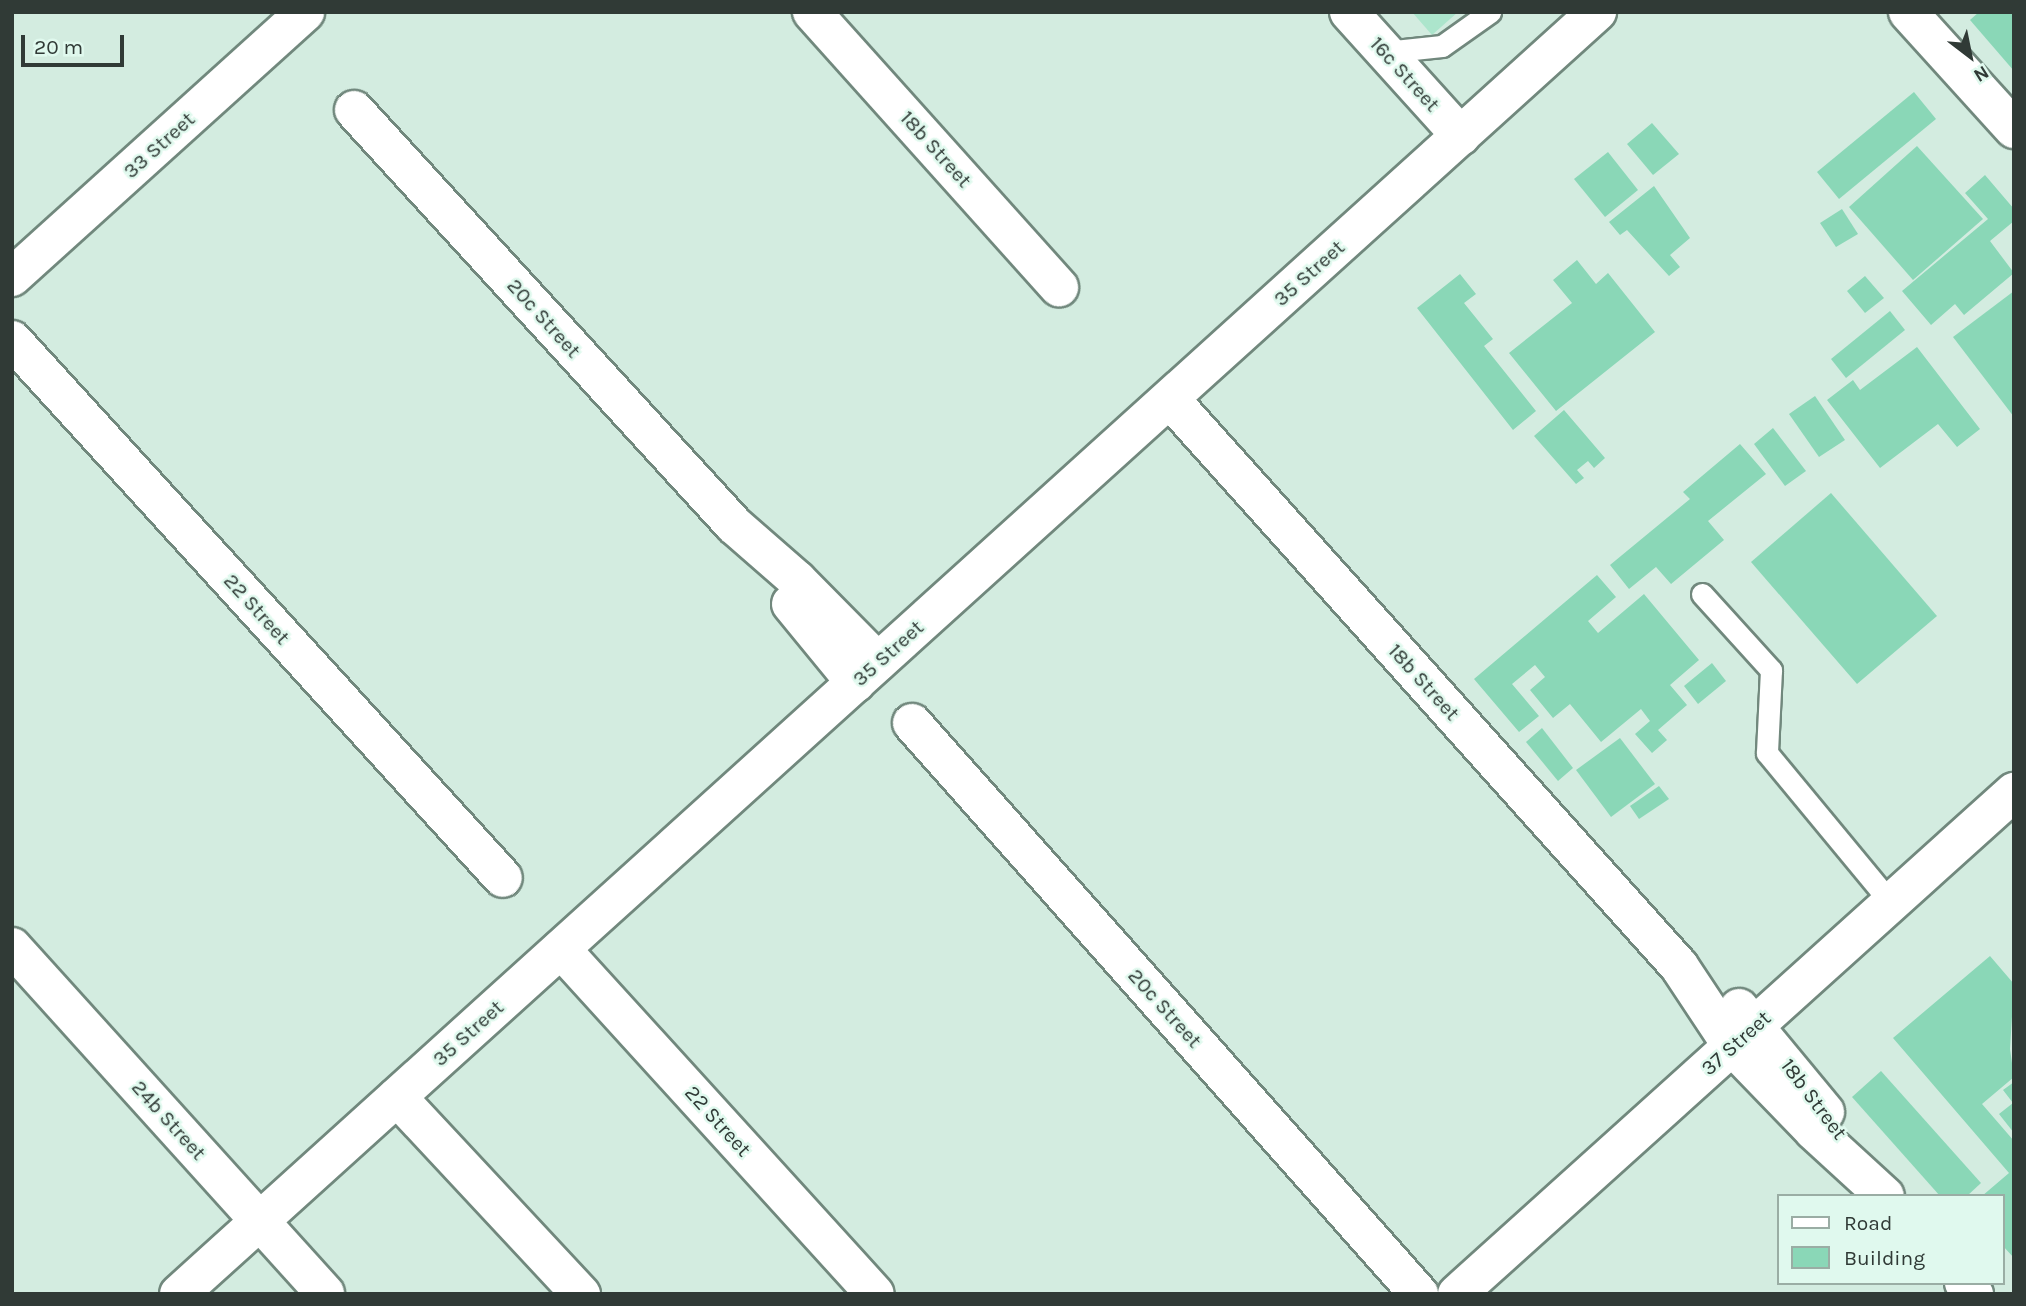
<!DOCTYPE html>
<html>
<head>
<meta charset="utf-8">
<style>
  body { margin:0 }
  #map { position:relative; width:2026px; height:1306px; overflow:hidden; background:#d3ece0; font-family:Karla,sans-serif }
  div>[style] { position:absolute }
  .green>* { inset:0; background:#ace5cc }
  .building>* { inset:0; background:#8ad7b7 }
  .roads { filter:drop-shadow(2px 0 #71887d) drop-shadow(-2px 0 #71887d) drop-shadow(0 2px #71887d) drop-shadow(0 -2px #71887d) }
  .service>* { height:21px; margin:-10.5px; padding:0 10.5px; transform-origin:10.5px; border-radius:10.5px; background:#fff }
  .minor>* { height:38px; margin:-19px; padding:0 19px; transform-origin:19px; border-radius:19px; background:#fff }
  span { translate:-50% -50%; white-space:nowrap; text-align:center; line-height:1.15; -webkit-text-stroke:5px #e0f9ee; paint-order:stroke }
  .street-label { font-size:21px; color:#303a36 }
  .frame { position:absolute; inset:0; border:14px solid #303a36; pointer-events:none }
  .legend { position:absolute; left:1777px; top:1194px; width:228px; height:91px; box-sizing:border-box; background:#e0f9ee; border:2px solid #9aada4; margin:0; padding:9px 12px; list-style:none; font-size:21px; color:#303a36 }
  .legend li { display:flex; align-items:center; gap:14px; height:35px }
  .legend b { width:35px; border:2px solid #9aada4 }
  .north { position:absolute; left:1935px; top:21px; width:70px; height:70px; -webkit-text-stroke:5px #e0f9ee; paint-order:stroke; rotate:148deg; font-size:19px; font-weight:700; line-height:28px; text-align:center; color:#303a36 }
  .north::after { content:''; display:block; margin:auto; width:24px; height:32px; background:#303a36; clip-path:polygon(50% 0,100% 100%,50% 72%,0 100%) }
  .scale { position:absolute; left:21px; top:35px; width:103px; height:32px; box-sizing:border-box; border:4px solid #303a36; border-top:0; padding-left:9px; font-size:21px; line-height:24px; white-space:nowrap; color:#303a36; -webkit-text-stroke:5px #e0f9ee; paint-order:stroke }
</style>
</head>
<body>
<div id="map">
  <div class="green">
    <i style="clip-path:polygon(1412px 12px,1458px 12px,1432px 35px)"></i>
  </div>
  <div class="building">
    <i style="clip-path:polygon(1979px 12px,2014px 12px,2014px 71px,1970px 20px)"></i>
    <i style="clip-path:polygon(1914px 92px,1936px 119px,1839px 199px,1817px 172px)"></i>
    <i style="clip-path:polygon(1652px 123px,1679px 154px,1653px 175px,1627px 144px)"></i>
    <i style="clip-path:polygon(1917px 146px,1983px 219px,1913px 280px,1849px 207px)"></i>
    <i style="clip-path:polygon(1608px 152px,1638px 190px,1605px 217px,1574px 179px)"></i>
    <i style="clip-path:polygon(1985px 175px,2014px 209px,2014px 221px,1990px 241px,2014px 273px,1964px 315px,1955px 304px,1931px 325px,1902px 291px,1988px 219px,1965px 193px)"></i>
    <i style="clip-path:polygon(1654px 186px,1690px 238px,1670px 255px,1680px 267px,1669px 276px,1627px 230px,1620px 235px,1609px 222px)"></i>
    <i style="clip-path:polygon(1842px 209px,1858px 234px,1836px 247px,1820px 223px)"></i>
    <i style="clip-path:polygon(1577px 260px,1596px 284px,1608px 273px,1655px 332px,1556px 411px,1509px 353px,1572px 303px,1553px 280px)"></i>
    <i style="clip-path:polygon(1460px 274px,1476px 294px,1464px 303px,1493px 339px,1484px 346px,1536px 411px,1513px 430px,1417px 308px)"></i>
    <i style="clip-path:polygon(1865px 276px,1884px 298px,1865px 313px,1847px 291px)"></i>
    <i style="clip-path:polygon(2014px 291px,2014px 417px,1953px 337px)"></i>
    <i style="clip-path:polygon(1890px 311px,1905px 330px,1846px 378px,1831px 359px)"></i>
    <i style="clip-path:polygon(1917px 347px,1980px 429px,1957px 447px,1938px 424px,1880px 468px,1827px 400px,1853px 380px,1860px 390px)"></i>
    <i style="clip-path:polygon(1815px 396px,1845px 440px,1819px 457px,1789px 414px)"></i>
    <i style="clip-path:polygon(1564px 410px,1605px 458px,1594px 468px,1588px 461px,1577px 470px,1584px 478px,1576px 484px,1534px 436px)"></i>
    <i style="clip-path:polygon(1773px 428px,1806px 471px,1785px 486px,1754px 444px)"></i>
    <i style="clip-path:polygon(1740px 444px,1766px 474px,1708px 521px,1724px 540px,1671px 584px,1656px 567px,1629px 589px,1610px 565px,1690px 499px,1683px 492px)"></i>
    <i style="clip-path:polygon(1831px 493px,1937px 616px,1857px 684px,1751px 562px)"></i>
    <i style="clip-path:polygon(1597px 575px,1616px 597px,1588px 621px,1598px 633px,1644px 594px,1699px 660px,1670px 685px,1687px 705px,1658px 730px,1667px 740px,1652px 753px,1635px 734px,1650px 721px,1641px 709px,1601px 742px,1570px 704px,1553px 718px,1530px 690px,1545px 677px,1535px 665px,1512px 684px,1539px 716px,1519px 732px,1474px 679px)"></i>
    <i style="clip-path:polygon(1712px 663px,1726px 681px,1698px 704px,1684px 686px)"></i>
    <i style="clip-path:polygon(1542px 728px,1573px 768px,1558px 781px,1526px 742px)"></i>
    <i style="clip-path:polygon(1620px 738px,1655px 784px,1611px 817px,1576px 770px)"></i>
    <i style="clip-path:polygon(1659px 786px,1669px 799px,1639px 819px,1630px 806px)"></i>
    <i style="clip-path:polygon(1990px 956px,2014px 984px,2010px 1049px,2014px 1077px,1982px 1104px,2014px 1141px,2014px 1258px,2003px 1246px,2003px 1196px,1982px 1196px,2009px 1173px,1893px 1038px)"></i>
    <i style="clip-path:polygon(1881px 1071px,1981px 1183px,1967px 1196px,1940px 1196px,1852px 1097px)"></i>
    <i style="clip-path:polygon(2014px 1082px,2014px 1133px,1999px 1114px,2013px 1103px,2003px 1090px)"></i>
  </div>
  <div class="roads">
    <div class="service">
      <i style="left:1385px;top:52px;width:57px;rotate:-6deg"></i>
      <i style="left:1442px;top:46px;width:59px;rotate:-35.3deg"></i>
      <i style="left:1702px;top:594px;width:103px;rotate:47.8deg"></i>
      <i style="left:1771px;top:670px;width:83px;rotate:92.8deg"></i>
      <i style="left:1767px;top:753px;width:195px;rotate:50.4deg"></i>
    </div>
    <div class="minor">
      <i style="left:812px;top:12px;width:370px;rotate:48.1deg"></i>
      <i style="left:1349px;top:12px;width:167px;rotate:47.9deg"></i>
      <i style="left:1908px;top:12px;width:158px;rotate:47.8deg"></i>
      <i style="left:354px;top:110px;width:563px;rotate:47.52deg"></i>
      <i style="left:734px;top:525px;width:84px;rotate:41.1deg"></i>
      <i style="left:797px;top:580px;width:115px;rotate:45.4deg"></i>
      <i style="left:12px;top:277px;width:395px;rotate:-42.1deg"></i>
      <i style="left:12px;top:340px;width:728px;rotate:47.62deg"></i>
      <i style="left:1170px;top:399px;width:762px;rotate:48.09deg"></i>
      <i style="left:1679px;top:966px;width:96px;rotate:56.5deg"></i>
      <i style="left:1732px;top:1046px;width:118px;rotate:46deg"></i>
      <i style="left:1814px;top:1131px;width:96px;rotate:42.5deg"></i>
      <i style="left:791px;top:604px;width:102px;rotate:50.6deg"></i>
      <i style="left:912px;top:723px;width:764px;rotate:48.4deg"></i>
      <i style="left:12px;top:947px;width:467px;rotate:47.9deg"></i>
      <i style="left:561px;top:949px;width:466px;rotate:47.7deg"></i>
      <i style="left:1739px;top:1008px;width:135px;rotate:50.4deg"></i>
      <i style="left:397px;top:1097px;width:270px;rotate:47deg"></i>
      <i style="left:1964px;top:1283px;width:15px;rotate:48deg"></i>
      <i style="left:179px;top:1294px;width:1912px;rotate:-42.12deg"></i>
      <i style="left:1457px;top:1294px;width:750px;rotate:-42.03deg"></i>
    </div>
  </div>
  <div class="street-label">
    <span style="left:1405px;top:74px;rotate:48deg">16c Street</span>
    <span style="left:159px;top:145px;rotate:-42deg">33 Street</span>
    <span style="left:936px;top:149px;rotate:48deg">18b Street</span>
    <span style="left:1309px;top:273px;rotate:-42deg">35 Street</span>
    <span style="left:544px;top:318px;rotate:48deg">20c Street</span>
    <span style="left:257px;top:609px;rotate:48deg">22 Street</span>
    <span style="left:888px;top:653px;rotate:-42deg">35 Street</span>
    <span style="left:1424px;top:682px;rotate:48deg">18b Street</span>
    <span style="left:1165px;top:1008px;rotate:48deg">20c Street</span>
    <span style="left:468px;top:1033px;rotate:-42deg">35 Street</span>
    <span style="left:1736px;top:1043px;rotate:-42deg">37 Street</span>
    <span style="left:1814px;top:1099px;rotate:53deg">18b Street</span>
    <span style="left:169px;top:1120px;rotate:48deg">24b Street</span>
    <span style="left:718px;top:1121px;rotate:48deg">22 Street</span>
  </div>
  <div class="frame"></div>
  <ul class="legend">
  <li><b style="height:9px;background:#fff"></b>Road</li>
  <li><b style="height:19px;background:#8ad7b7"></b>Building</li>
  </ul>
  <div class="north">N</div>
  <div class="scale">20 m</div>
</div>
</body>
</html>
